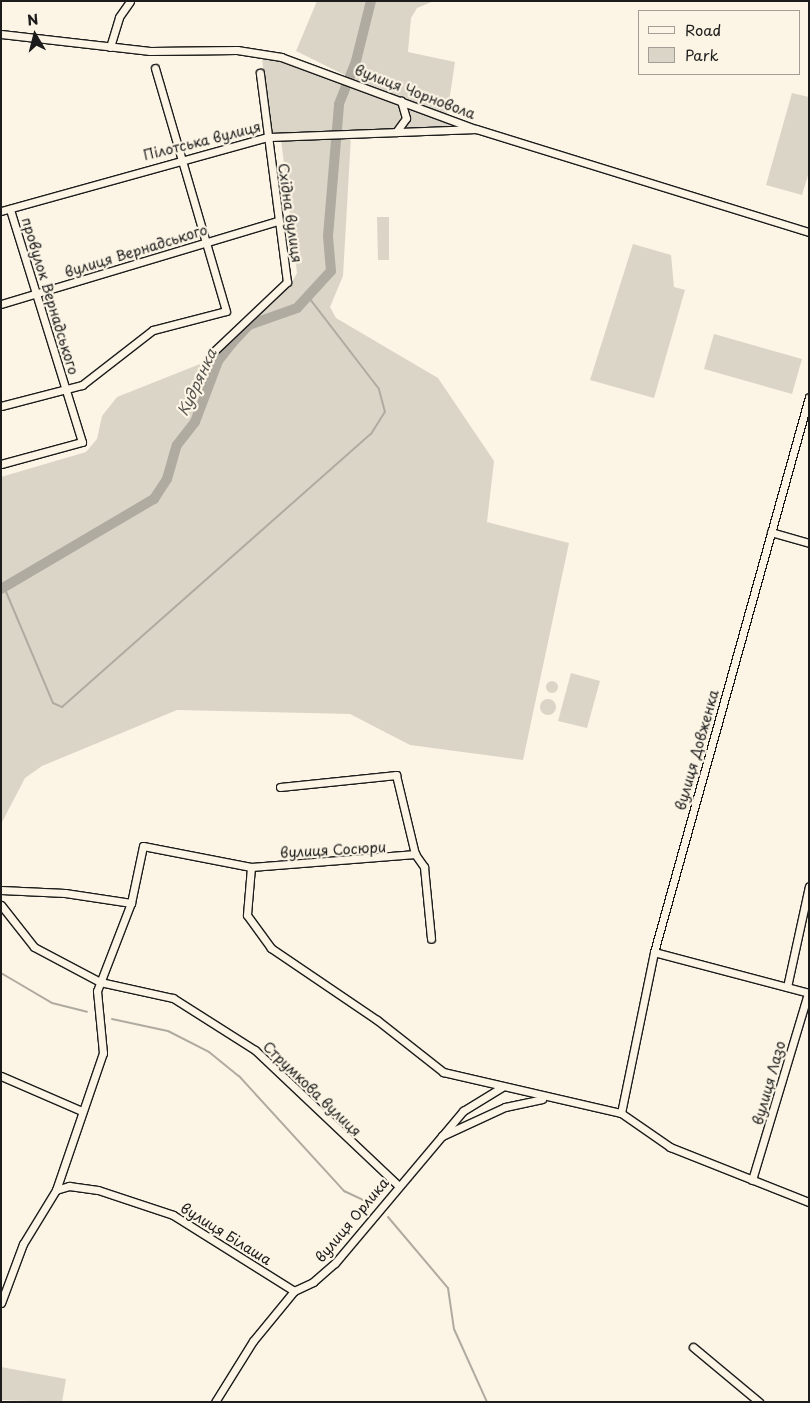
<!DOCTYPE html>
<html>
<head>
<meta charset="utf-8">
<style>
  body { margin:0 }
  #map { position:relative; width:810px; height:1403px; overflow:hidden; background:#fcf5e5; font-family:"Playpen Sans",sans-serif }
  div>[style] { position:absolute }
  .green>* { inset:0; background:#dbd5c8 }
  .round { border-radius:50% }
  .stream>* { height:2px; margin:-1px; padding:0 1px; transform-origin:1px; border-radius:1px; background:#b0aba1 }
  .river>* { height:10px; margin:-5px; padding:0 5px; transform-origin:5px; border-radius:5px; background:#b0aba1 }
  .roads { filter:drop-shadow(1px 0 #1c1c1c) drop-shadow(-1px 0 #1c1c1c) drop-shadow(0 1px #1c1c1c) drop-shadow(0 -1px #1c1c1c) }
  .minor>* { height:7px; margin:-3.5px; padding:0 3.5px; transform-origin:3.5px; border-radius:3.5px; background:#fcf5e5 }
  span { translate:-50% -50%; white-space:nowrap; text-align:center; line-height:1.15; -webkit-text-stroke:4.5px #fcf5e5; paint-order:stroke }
  .street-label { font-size:14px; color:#1c1c1c }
  .water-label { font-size:15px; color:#575551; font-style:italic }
  .frame { position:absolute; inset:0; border:2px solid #1c1c1c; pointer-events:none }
  .legend { position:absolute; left:638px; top:10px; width:162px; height:65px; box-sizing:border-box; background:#fcf5e5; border:1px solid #a29e95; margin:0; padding:6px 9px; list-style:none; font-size:15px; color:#1c1c1c }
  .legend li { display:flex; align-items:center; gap:10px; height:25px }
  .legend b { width:25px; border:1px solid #a29e95 }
  .north { position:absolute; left:10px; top:10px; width:50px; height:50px; -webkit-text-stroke:4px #fcf5e5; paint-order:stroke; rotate:352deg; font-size:14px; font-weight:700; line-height:20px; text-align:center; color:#1c1c1c }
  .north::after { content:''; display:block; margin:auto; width:18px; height:22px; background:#1c1c1c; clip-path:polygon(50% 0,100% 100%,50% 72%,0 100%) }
</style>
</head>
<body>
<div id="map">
  <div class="green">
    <i style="clip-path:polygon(317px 1px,434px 1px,417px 8px,411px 18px,408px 52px,455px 62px,447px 115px,361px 83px,296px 51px)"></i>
    <i style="clip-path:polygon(262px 56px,299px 64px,399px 103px,403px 117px,395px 130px,269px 134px)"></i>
    <i style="clip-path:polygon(792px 93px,809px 97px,809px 172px,802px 195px,766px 185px)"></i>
    <i style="clip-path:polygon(407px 106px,463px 127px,403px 129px,408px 118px)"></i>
    <i style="clip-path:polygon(351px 136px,343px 276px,330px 307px,336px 318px,438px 378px,494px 461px,487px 522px,569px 543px,523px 760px,410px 745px,350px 714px,177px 710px,42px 766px,25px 778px,1px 824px,1px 477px,86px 452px,97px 439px,102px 416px,117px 397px,205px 362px,292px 282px,297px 273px,281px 139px)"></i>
    <i style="clip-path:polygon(377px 217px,389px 217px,389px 260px,378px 260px)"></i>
    <i style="clip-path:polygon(633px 244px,671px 255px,674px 287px,685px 290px,654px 398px,590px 380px)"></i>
    <i style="clip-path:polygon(714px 334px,802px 359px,792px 394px,704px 369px)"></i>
    <i style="clip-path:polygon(571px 673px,600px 681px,587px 728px,558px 721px)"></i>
    <i class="round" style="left:546px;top:681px;width:12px;height:12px"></i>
    <i class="round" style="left:540px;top:699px;width:16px;height:16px"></i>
    <i style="clip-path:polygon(1px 1367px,66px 1379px,62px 1402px,1px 1400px)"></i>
  </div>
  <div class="stream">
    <i style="left:4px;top:587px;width:126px;rotate:67.1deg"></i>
    <i style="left:53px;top:703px;width:10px;rotate:24deg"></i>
    <i style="left:62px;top:707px;width:412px;rotate:-41.5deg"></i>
    <i style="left:371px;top:434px;width:26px;rotate:-58deg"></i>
    <i style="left:385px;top:412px;width:24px;rotate:-105deg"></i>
    <i style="left:379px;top:389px;width:118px;rotate:-127.5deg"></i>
    <i style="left:1px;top:973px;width:59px;rotate:30.5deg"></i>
    <i style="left:52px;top:1003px;width:36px;rotate:14deg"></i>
    <i style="left:112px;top:1019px;width:57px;rotate:12.1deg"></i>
    <i style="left:168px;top:1031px;width:46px;rotate:27.1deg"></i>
    <i style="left:209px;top:1052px;width:38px;rotate:39deg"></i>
    <i style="left:239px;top:1076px;width:156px;rotate:47.6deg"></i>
    <i style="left:344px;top:1191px;width:26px;rotate:25deg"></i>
    <i style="left:388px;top:1217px;width:93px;rotate:49.8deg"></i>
    <i style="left:448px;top:1288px;width:41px;rotate:81.7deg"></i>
    <i style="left:454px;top:1329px;width:80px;rotate:65.7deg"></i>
  </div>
  <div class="river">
    <i style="left:1px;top:589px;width:178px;rotate:-30.5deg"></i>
    <i style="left:154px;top:499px;width:24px;rotate:-57deg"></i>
    <i style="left:167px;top:479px;width:35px;rotate:-74deg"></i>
    <i style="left:177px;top:445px;width:29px;rotate:-52deg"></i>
    <i style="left:195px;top:422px;width:65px;rotate:-69.3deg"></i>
    <i style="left:218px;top:361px;width:23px;rotate:-52deg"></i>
    <i style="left:232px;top:343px;width:25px;rotate:-47deg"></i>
    <i style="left:249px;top:325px;width:51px;rotate:-19.5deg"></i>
    <i style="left:297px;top:308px;width:50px;rotate:-47.4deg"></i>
    <i style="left:331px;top:271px;width:35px;rotate:-95deg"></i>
    <i style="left:328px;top:236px;width:132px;rotate:-85.2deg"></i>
    <i style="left:339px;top:104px;width:46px;rotate:-68.4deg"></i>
    <i style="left:356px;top:61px;width:62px;rotate:-76deg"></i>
  </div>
  <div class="roads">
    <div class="minor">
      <i style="left:1px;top:34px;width:150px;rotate:6.5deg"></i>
      <i style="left:150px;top:51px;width:87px;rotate:-0.7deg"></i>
      <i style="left:237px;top:50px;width:45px;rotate:9deg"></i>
      <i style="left:281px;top:57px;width:208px;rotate:20.3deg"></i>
      <i style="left:476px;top:129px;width:349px;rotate:17.2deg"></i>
      <i style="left:110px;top:47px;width:31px;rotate:-73deg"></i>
      <i style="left:119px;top:17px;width:19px;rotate:-55deg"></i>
      <i style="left:396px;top:132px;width:17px;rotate:-54deg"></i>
      <i style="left:406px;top:118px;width:18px;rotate:-106deg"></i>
      <i style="left:1px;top:211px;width:276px;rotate:-15.5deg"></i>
      <i style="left:267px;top:137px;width:206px;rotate:-2.2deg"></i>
      <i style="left:1px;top:304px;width:289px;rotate:-16.7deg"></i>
      <i style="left:211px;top:354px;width:105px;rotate:-43.5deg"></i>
      <i style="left:287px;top:282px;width:211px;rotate:-97.4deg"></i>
      <i style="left:1px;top:406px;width:84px;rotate:-14.5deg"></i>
      <i style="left:82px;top:385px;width:90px;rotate:-37.8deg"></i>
      <i style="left:153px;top:330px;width:75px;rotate:-14.6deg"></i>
      <i style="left:226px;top:311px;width:253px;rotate:-106.3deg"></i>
      <i style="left:1px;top:464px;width:84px;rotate:-15.2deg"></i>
      <i style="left:82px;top:442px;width:244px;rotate:-107.2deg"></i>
      <i style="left:771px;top:532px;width:40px;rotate:16deg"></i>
      <i style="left:280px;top:787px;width:117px;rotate:-5.9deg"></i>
      <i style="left:396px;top:775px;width:81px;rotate:76.5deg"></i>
      <i style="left:415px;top:854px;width:16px;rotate:55deg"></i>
      <i style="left:424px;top:867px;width:72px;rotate:84.4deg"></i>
      <i style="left:251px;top:867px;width:165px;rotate:-4.5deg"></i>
      <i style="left:1px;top:890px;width:64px;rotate:2.7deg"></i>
      <i style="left:65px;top:893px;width:67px;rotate:8.6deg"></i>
      <i style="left:1px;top:905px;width:53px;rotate:51.8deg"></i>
      <i style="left:34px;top:947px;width:75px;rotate:27.9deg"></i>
      <i style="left:100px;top:982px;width:75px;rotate:12.4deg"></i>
      <i style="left:173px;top:998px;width:97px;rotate:32.4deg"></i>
      <i style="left:255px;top:1050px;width:197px;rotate:43.4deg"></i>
      <i style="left:654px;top:952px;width:160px;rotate:14.8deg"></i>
      <i style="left:787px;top:987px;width:103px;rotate:-77.7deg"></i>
      <i style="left:1px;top:1076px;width:88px;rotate:23.4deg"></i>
      <i style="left:621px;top:1113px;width:164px;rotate:-78.4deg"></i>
      <i style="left:654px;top:952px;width:576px;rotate:-74.4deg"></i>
      <i style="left:442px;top:1136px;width:33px;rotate:-50deg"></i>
      <i style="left:463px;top:1111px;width:46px;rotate:-31.6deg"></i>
      <i style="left:752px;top:1180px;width:195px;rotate:-73.3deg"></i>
      <i style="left:56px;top:1190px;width:14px;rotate:-17deg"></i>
      <i style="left:69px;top:1186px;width:29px;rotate:8deg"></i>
      <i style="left:98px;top:1190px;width:79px;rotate:18.4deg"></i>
      <i style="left:173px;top:1215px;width:143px;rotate:32.1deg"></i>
      <i style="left:1px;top:1303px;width:63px;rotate:-69.6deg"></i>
      <i style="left:23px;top:1244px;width:63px;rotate:-58.6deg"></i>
      <i style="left:56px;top:1190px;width:145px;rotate:-71.1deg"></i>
      <i style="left:103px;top:1053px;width:62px;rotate:-95.5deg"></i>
      <i style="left:97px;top:991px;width:94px;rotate:-68.9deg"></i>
      <i style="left:131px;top:903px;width:58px;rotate:-78.1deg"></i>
      <i style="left:143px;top:846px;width:110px;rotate:11deg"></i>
      <i style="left:251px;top:867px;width:48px;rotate:94.8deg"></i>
      <i style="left:247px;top:915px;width:41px;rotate:54deg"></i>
      <i style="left:271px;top:948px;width:128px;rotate:34.2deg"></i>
      <i style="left:377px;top:1020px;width:84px;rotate:38.2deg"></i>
      <i style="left:443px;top:1072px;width:183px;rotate:13deg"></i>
      <i style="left:621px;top:1113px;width:60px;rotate:34.8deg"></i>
      <i style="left:670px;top:1147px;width:149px;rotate:21.6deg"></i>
      <i style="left:693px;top:1347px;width:86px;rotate:39.8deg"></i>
      <i style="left:215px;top:1402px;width:72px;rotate:-58.1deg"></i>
      <i style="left:253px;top:1341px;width:65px;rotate:-50.6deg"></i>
      <i style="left:294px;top:1291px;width:21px;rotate:-25deg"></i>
      <i style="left:313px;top:1282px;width:29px;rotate:-41deg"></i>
      <i style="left:335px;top:1263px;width:166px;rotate:-49.9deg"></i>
      <i style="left:442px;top:1136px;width:69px;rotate:-24.7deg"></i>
      <i style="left:505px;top:1107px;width:38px;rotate:-12deg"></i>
    </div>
  </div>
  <div class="street-label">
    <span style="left:415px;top:92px;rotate:21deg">вулиця Чорновола</span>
    <span style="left:202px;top:141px;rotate:-14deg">Пілотська вулиця</span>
    <span style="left:290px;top:213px;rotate:82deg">Східна вулиця</span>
    <span style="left:136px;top:251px;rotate:-17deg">вулиця Вернадського</span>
    <span style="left:50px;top:296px;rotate:73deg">провулок Вернадського</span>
    <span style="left:697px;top:750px;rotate:-74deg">вулиця Довженка</span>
    <span style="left:333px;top:850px;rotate:-3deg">вулиця Сосюри</span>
    <span style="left:769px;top:1083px;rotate:-74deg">вулиця Лазо</span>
    <span style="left:312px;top:1089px;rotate:44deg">Струмкова вулиця</span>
    <span style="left:352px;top:1220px;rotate:-50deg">вулиця Орлика</span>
    <span style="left:226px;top:1234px;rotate:32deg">вулиця Білаша</span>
  </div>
  <div class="water-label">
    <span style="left:196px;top:382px;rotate:-65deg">Кудрянка</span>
  </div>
  <div class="frame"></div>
  <ul class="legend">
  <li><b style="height:6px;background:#fcf5e5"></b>Road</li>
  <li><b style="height:14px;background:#dbd5c8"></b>Park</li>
  </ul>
  <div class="north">N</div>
</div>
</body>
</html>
